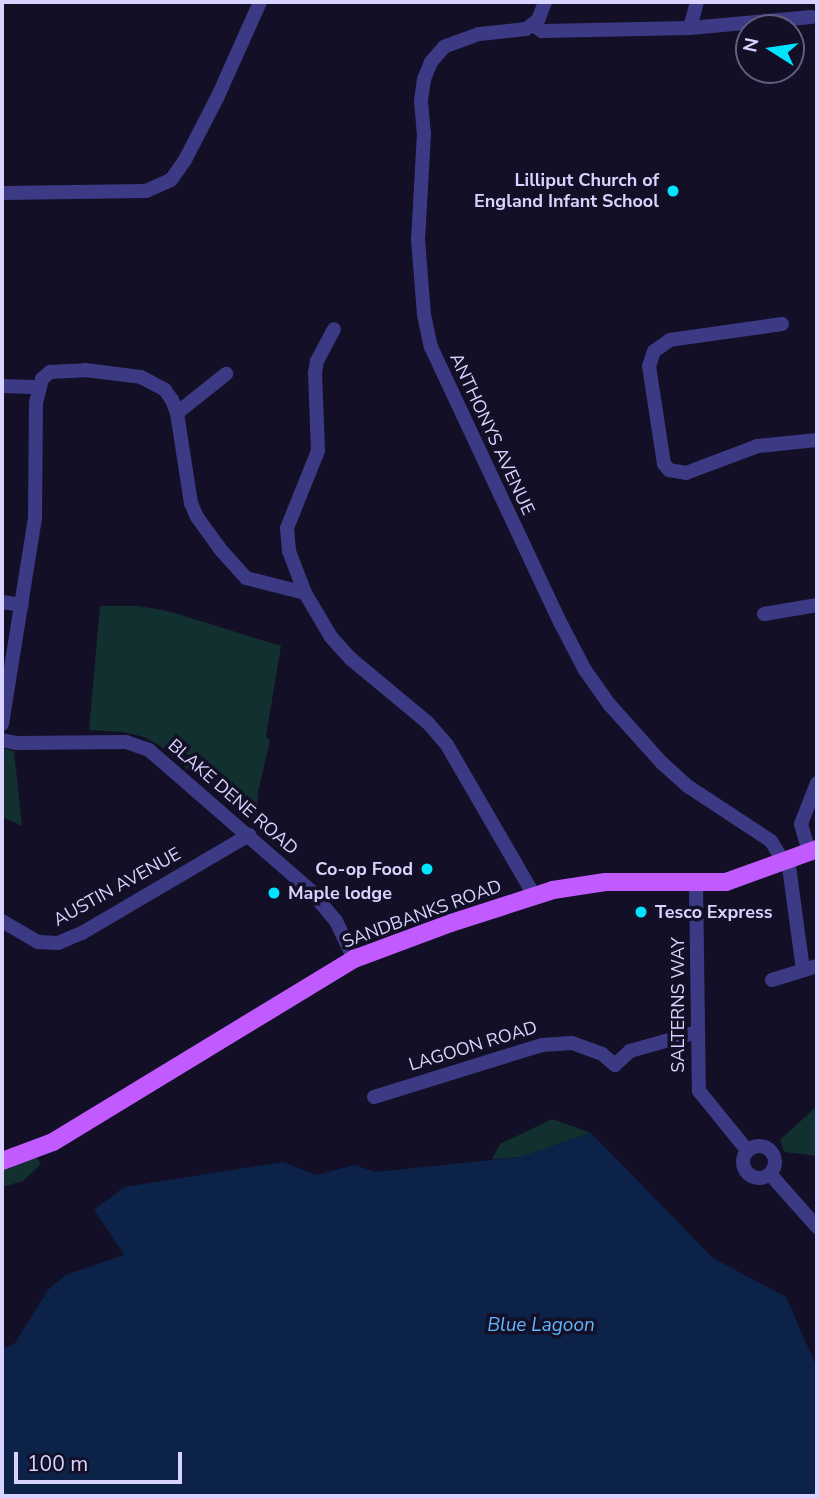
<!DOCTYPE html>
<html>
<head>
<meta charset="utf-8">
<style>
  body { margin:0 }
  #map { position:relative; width:819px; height:1498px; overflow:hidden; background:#130f26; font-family:"Nunito Sans",sans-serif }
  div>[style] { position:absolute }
  .green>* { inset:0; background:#12302f }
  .water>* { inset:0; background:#0c2248 }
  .minor>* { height:14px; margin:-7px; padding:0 7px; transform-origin:7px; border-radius:7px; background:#3d3a85 }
  .minor>.ring { margin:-7px; padding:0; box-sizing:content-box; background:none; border:14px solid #3d3a85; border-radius:50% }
  .major>* { height:18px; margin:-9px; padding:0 9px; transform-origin:9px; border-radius:9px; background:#c25bff }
  .dots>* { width:19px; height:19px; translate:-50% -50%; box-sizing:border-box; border:4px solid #130f26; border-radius:50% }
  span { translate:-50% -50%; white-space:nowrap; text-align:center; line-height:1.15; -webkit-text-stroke:7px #130f26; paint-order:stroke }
  .poi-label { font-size:18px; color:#d9d4ff; font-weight:700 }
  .right { translate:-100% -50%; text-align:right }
  .left { translate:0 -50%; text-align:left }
  .street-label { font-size:18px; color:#d9d4ff }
  .water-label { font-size:19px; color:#62b6ff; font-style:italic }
  .frame { position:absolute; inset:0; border:4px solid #d9d4ff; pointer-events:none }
  .north { position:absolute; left:735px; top:14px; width:70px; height:70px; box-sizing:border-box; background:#130f26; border:2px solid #625e7d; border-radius:50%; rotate:282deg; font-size:19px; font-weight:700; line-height:28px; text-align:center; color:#d9d4ff }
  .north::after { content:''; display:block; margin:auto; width:24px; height:32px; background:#00e5ff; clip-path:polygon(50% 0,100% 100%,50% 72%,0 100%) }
  .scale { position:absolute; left:14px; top:1452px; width:168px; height:32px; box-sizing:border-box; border:4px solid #d9d4ff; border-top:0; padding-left:9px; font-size:21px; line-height:24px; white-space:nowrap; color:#d9d4ff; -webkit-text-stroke:5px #130f26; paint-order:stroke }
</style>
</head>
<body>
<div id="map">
  <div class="green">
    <i style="clip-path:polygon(100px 606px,138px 606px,168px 611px,281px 646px,266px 736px,270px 741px,258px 792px,256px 827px,160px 746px,144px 737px,123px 732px,89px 730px)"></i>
    <i style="clip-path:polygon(2px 748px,14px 751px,22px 826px,2px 817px)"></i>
    <i style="clip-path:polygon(817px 1106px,817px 1156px,784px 1152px,780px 1140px)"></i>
    <i style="clip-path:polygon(552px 1119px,591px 1133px,521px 1157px,492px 1159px,500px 1144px)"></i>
    <i style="clip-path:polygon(35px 1156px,41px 1163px,35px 1170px,23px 1181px,2px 1187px,2px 1169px)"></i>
  </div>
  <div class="water">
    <i style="clip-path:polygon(591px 1133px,713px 1258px,786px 1297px,817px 1368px,817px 1496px,2px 1496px,2px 1349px,15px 1343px,48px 1290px,65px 1275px,124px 1255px,94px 1210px,124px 1187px,283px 1162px,316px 1175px,355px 1165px,375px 1172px,520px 1157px)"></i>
  </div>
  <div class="minor">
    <i style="left:545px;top:2px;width:19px;rotate:111deg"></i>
    <i style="left:538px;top:20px;width:15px;rotate:143deg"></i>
    <i style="left:526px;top:29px;width:47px;rotate:173.9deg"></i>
    <i style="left:479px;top:34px;width:37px;rotate:160deg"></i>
    <i style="left:444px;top:47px;width:20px;rotate:131deg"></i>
    <i style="left:431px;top:62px;width:18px;rotate:112deg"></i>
    <i style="left:424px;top:79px;width:22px;rotate:98deg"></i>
    <i style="left:421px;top:101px;width:32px;rotate:85deg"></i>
    <i style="left:424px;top:133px;width:106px;rotate:93.2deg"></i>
    <i style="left:418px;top:239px;width:76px;rotate:85.5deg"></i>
    <i style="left:424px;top:315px;width:33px;rotate:78deg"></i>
    <i style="left:431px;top:347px;width:304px;rotate:64.9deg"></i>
    <i style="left:560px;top:622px;width:54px;rotate:62.5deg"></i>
    <i style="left:585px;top:670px;width:42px;rotate:54.8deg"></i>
    <i style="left:609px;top:704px;width:79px;rotate:48.1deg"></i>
    <i style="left:662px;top:763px;width:36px;rotate:42deg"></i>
    <i style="left:689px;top:787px;width:98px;rotate:33.4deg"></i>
    <i style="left:771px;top:841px;width:23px;rotate:59deg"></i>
    <i style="left:533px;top:25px;width:11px;rotate:34deg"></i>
    <i style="left:542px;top:31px;width:148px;rotate:-1.2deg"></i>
    <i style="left:690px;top:28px;width:122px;rotate:-5.2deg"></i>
    <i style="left:690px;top:28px;width:27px;rotate:-75deg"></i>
    <i style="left:2px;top:193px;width:144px;rotate:-0.8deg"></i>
    <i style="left:146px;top:191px;width:27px;rotate:-24deg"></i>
    <i style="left:171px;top:180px;width:24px;rotate:-55deg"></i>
    <i style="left:185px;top:160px;width:72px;rotate:-62.7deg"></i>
    <i style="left:218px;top:96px;width:103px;rotate:-65.9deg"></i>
    <i style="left:782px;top:324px;width:113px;rotate:171.9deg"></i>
    <i style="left:670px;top:340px;width:19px;rotate:145deg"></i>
    <i style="left:654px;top:351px;width:16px;rotate:108deg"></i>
    <i style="left:649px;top:366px;width:99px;rotate:81.3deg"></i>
    <i style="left:664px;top:464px;width:8px;rotate:50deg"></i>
    <i style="left:669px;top:470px;width:17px;rotate:10deg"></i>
    <i style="left:686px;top:473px;width:77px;rotate:-20.6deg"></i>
    <i style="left:758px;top:446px;width:59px;rotate:-5.8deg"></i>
    <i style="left:2px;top:386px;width:37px;rotate:2deg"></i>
    <i style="left:177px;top:413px;width:63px;rotate:-38.5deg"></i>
    <i style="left:305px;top:593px;width:45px;rotate:-110.9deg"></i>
    <i style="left:289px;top:551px;width:23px;rotate:-95deg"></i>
    <i style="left:287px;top:528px;width:83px;rotate:-68.1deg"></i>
    <i style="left:318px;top:451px;width:78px;rotate:-92.2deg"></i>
    <i style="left:315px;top:373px;width:12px;rotate:-81deg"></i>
    <i style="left:317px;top:361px;width:36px;rotate:-62deg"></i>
    <i style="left:2px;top:602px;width:20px;rotate:9deg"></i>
    <i style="left:764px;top:614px;width:54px;rotate:-9.6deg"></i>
    <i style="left:2px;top:724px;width:210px;rotate:-80.9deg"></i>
    <i style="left:35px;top:517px;width:114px;rotate:-89.5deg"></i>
    <i style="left:36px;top:403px;width:25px;rotate:-76deg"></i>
    <i style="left:42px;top:379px;width:11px;rotate:-41deg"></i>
    <i style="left:50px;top:372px;width:35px;rotate:-3deg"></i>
    <i style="left:85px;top:370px;width:56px;rotate:7.1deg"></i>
    <i style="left:141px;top:377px;width:27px;rotate:28deg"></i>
    <i style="left:165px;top:390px;width:12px;rotate:55deg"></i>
    <i style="left:172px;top:400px;width:14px;rotate:69deg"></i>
    <i style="left:177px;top:413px;width:91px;rotate:81.2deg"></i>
    <i style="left:191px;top:503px;width:15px;rotate:67deg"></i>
    <i style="left:197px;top:517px;width:39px;rotate:54deg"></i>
    <i style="left:220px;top:549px;width:39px;rotate:48deg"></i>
    <i style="left:246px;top:578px;width:61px;rotate:14.3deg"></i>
    <i style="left:305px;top:593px;width:51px;rotate:59.4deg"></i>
    <i style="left:331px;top:637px;width:30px;rotate:48deg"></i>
    <i style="left:351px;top:659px;width:100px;rotate:39.7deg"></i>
    <i style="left:428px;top:723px;width:29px;rotate:49deg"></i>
    <i style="left:447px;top:745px;width:173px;rotate:59.9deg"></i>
    <i style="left:2px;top:740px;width:14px;rotate:12deg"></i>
    <i style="left:16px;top:743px;width:110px;rotate:-0.5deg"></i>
    <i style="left:126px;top:742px;width:24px;rotate:19deg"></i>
    <i style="left:149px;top:750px;width:213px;rotate:41deg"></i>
    <i style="left:310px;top:890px;width:40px;rotate:50deg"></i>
    <i style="left:336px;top:921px;width:42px;rotate:64.7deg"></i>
    <i style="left:809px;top:852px;width:29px;rotate:-106deg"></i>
    <i style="left:801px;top:824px;width:44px;rotate:-68.7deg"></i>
    <i style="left:788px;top:859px;width:112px;rotate:82.3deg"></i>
    <i style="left:696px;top:884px;width:207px;rotate:89.2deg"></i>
    <i style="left:699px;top:1091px;width:76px;rotate:50.9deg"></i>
    <i style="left:2px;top:921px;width:42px;rotate:30.3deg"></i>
    <i style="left:38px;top:942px;width:20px;rotate:3deg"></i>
    <i style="left:58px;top:943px;width:26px;rotate:-23deg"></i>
    <i style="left:82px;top:933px;width:194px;rotate:-30.4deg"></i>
    <i style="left:772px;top:980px;width:47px;rotate:-17.3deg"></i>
    <i style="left:374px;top:1097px;width:176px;rotate:-17.2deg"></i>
    <i style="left:542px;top:1045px;width:30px;rotate:-4deg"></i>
    <i style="left:572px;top:1043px;width:32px;rotate:20deg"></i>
    <i style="left:602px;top:1054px;width:17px;rotate:40deg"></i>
    <i style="left:615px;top:1065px;width:21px;rotate:-43deg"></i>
    <i style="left:630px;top:1051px;width:70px;rotate:-15.8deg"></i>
    <i class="ring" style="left:743px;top:1146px;width:18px;height:18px"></i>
    <i style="left:770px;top:1174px;width:71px;rotate:48.4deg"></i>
  </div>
  <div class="major">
    <i style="left:2px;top:1161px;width:54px;rotate:-20.4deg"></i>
    <i style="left:53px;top:1142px;width:352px;rotate:-31.3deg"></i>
    <i style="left:354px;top:959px;width:103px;rotate:-20.4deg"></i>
    <i style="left:451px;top:923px;width:107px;rotate:-17.9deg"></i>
    <i style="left:553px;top:890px;width:53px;rotate:-8.7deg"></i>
    <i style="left:605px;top:882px;width:121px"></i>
    <i style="left:726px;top:882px;width:97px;rotate:-19.9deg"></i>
  </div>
  <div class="dots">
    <i style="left:673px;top:191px;background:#00e5ff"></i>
    <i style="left:427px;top:869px;background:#00e5ff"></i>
    <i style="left:274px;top:893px;background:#00e5ff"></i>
    <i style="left:641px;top:912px;background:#00e5ff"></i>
  </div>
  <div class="poi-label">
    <span class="right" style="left:659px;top:191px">Lilliput Church of<br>England Infant School</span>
    <span class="right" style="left:413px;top:869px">Co-op Food</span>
    <span class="left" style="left:288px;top:893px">Maple lodge</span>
    <span class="left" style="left:655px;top:912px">Tesco Express</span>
  </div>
  <div class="street-label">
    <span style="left:492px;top:434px;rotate:65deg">ANTHONYS AVENUE</span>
    <span style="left:233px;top:797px;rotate:41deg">BLAKE DENE ROAD</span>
    <span style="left:117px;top:887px;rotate:-29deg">AUSTIN AVENUE</span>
    <span style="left:422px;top:914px;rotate:-20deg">SANDBANKS ROAD</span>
    <span style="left:678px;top:1005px;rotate:-90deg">SALTERNS WAY</span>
    <span style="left:473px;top:1046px;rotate:-17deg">LAGOON ROAD</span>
  </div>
  <div class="water-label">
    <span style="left:541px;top:1326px">Blue Lagoon</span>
  </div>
  <div class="frame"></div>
  <div class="north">N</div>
  <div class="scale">100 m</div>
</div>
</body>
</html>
